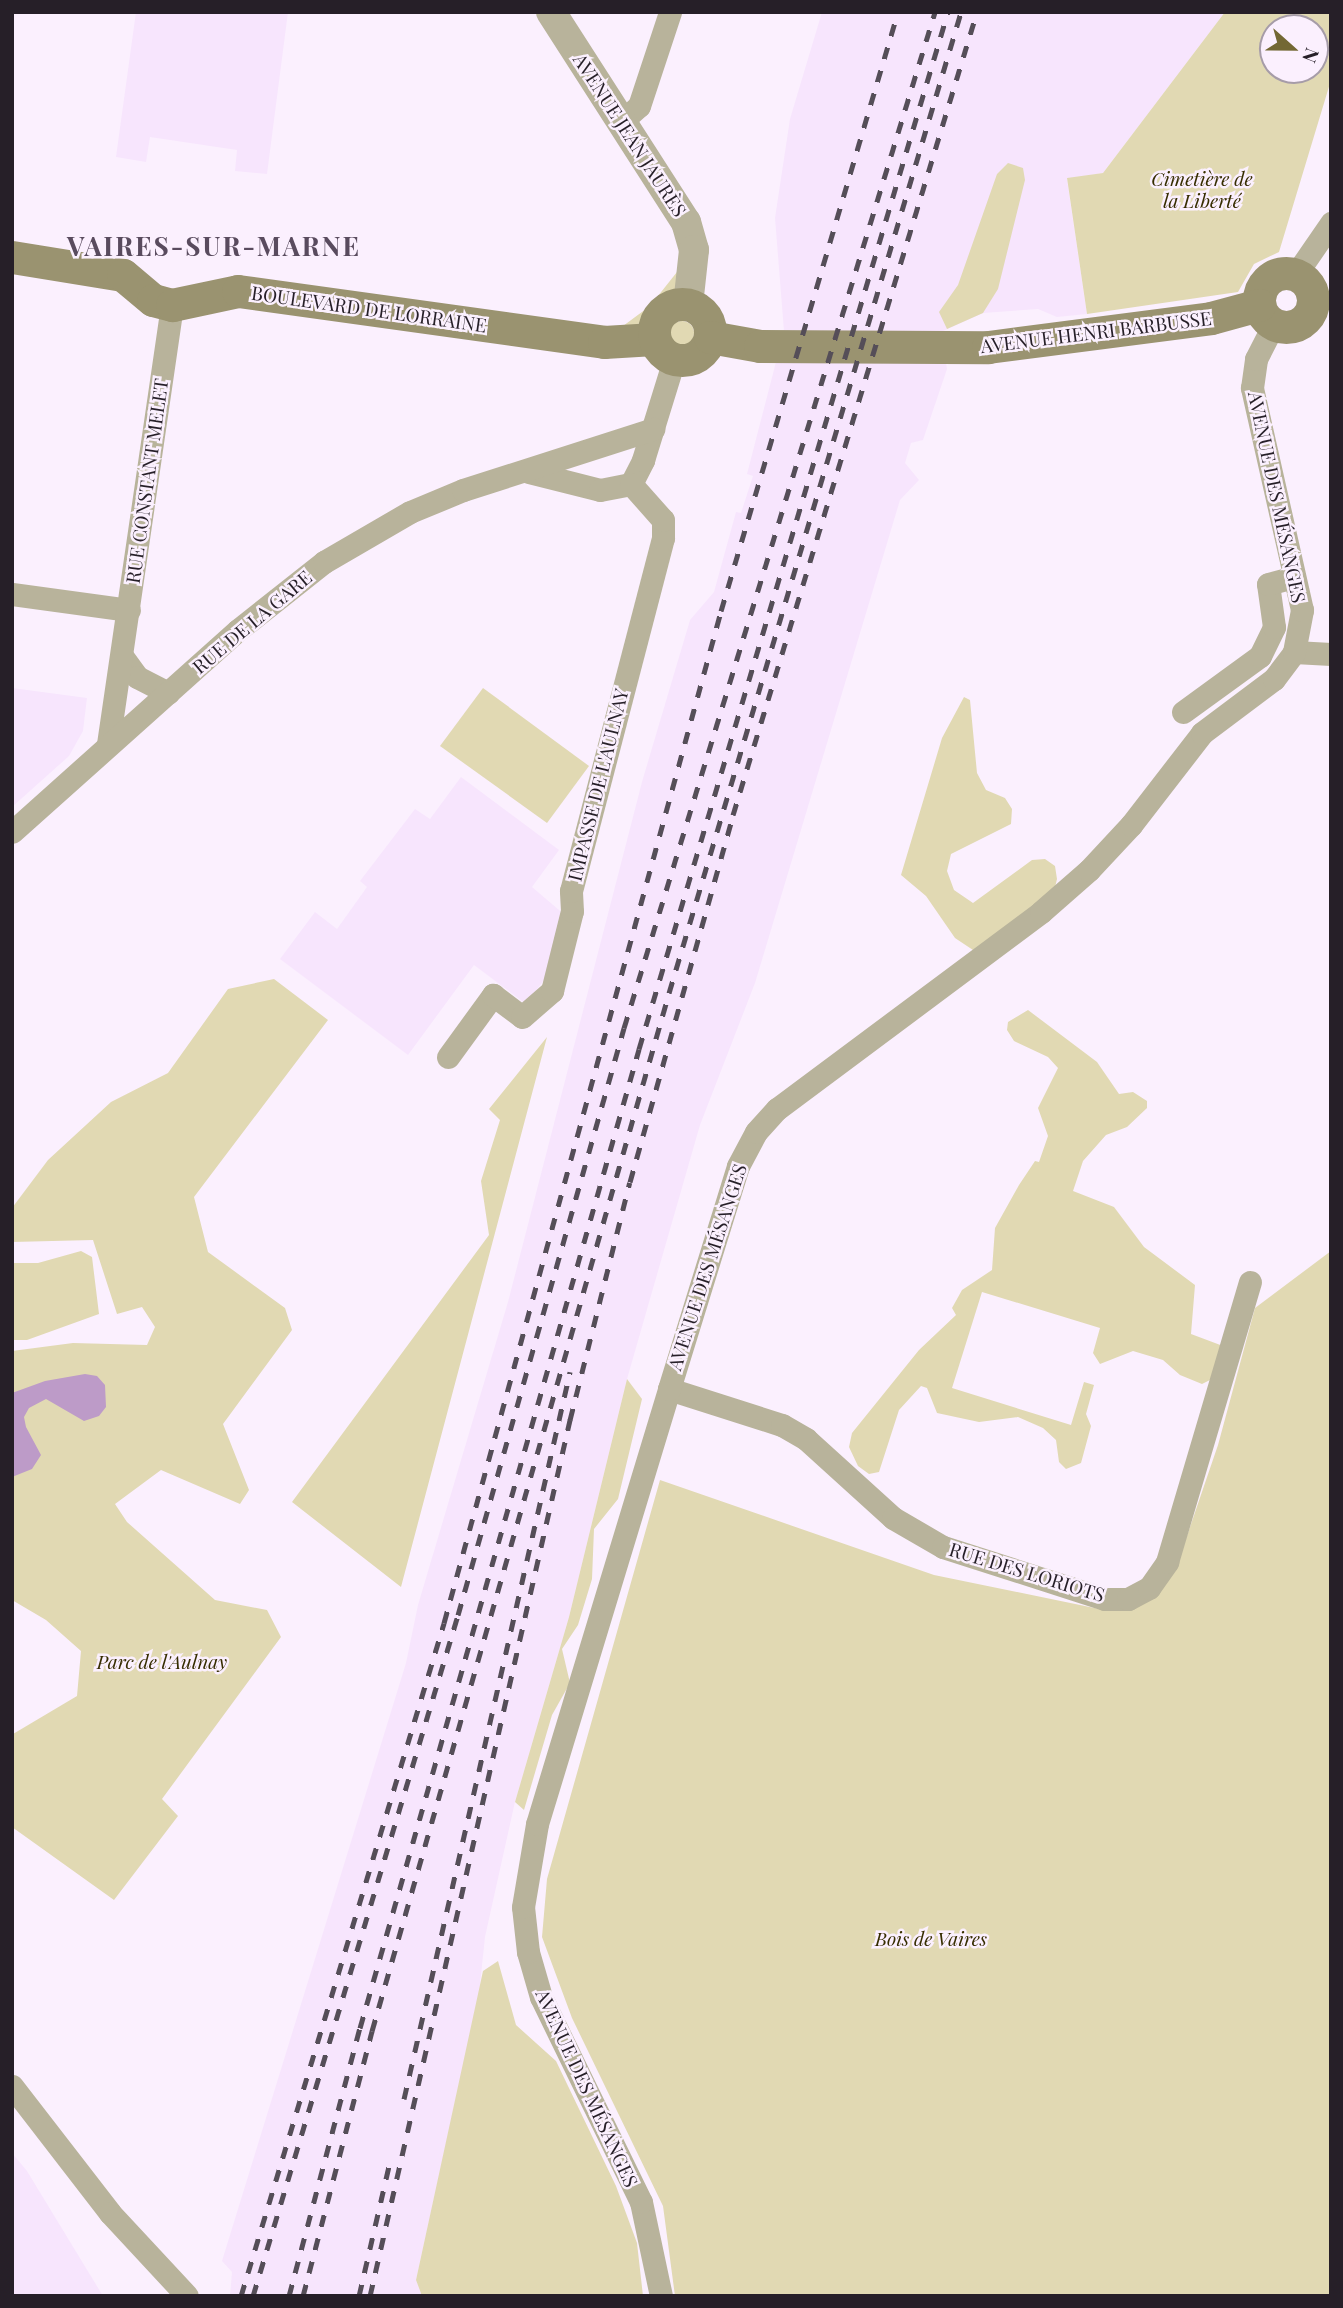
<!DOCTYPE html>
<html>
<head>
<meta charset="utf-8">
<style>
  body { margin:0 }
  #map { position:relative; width:1343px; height:2308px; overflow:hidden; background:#fbf0fe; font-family:"Playfair Display",serif }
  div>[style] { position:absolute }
  .built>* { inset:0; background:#f7e5fd }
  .green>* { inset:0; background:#e1d9b3 }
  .round { border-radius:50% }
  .water>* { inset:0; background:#bd9bc8 }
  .minor>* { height:23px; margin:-11.5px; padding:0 11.5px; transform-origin:11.5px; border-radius:11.5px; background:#b8b39b }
  .tertiary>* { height:30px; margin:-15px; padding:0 15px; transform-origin:15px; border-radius:15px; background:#b8b39b }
  .secondary>* { height:33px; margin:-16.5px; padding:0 16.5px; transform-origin:16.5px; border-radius:16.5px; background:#9a9370 }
  .secondary>.ring { margin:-16.5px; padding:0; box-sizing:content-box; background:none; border:33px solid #9a9370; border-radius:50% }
  .rail>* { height:5px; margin-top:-2.5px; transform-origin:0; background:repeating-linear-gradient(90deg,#554e58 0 12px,transparent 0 24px) }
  span { translate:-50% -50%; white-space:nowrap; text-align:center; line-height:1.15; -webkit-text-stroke:5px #fbf0fe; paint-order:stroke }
  .street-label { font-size:19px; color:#261f28 }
  .park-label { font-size:19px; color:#362d00; font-style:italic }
  .district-label { font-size:26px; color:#594b5e; font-weight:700; letter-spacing:2px }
  .frame { position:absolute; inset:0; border:14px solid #261f28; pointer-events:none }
  .north { position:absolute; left:1259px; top:14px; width:70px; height:70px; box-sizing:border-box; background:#fbf0fe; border:2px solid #a69ca8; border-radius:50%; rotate:111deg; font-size:19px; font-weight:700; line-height:28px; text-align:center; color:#261f28 }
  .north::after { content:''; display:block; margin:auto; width:24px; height:32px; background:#736834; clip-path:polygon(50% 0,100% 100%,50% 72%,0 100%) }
</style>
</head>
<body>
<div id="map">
  <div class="built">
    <i style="clip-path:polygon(136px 12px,288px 12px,267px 174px,235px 171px,237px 150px,150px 137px,146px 162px,116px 157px)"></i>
    <i style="clip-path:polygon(822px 12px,1225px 12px,1103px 173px,1067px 179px,1087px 314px,1057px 317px,1038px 309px,983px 313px,941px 332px,947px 369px,923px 440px,911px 443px,905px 463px,919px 480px,900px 500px,755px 983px,700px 1125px,627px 1379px,569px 1617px,515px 1802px,485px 1937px,479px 1994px,416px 2280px,422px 2296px,230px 2296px,232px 2272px,222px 2261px,406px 1663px,418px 1605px,508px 1302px,642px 782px,690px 620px,714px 592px,736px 512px,741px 513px,753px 476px,747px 474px,784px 331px,775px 218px,790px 119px)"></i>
    <i style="clip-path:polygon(12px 688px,87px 698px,83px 731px,69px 756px,12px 807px)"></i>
    <i style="clip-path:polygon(461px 777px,559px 850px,532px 887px,566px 916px,556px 964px,526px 1004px,474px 965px,408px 1055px,280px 959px,315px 912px,337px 929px,367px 887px,360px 881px,415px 809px,430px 819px)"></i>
    <i style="clip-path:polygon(12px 2153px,27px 2171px,103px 2296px,12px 2296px)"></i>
  </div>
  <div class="green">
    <i style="clip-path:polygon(evenodd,1225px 12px,1331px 12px,1331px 80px,1279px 252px,1254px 264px,1238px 292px,1087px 314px,1067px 178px,1103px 173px,1225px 12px,1273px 28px,1315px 28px,1315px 70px,1273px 70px,1273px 28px)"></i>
    <i style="clip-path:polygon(1008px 163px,1023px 168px,1025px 180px,998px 289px,983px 313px,947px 329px,939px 312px,958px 285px,997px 174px)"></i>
    <i style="clip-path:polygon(677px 272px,681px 274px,679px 285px,670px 294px,634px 328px,623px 326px,650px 306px)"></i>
    <i class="round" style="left:670px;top:321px;width:24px;height:24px"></i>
    <i style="clip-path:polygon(483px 688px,589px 766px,547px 823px,440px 746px)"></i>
    <i style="clip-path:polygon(964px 697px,970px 700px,977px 773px,986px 790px,1005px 798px,1012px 809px,1011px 824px,951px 854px,947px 871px,954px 890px,973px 903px,1032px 860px,1045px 859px,1055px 866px,1057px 879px,1051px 904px,973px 950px,955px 938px,926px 896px,901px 875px,942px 738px)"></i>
    <i style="clip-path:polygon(274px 979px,328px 1020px,194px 1197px,208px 1252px,285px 1308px,292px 1330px,223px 1424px,249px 1490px,240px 1504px,161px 1470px,115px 1504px,127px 1522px,215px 1600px,267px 1610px,281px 1637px,162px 1799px,178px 1816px,114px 1900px,12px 1827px,13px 1734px,77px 1696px,81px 1651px,46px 1620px,12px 1600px,12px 1351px,73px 1343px,147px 1345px,155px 1327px,142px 1307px,117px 1314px,93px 1240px,12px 1242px,12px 1208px,48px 1160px,111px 1102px,168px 1073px,228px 989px)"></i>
    <i style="clip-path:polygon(1028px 1010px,1097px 1062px,1119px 1094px,1133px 1092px,1147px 1101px,1147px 1108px,1127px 1127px,1106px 1135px,1083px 1161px,1073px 1191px,1114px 1207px,1144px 1247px,1195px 1285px,1191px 1334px,1223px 1346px,1212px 1379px,1202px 1384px,1180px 1375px,1163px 1360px,1133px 1351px,1100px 1364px,1093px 1353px,1100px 1328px,982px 1292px,952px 1388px,1071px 1425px,1084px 1382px,1094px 1385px,1086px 1414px,1091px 1426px,1081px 1463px,1066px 1469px,1059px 1462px,1056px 1440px,1043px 1428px,1018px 1417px,979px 1422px,937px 1413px,927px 1388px,921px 1386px,899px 1410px,879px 1472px,869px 1474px,858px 1466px,849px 1447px,852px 1433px,919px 1350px,956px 1315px,952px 1308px,962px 1290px,992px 1270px,995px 1228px,1019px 1185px,1035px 1161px,1039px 1162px,1048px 1136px,1038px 1108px,1058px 1068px,1048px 1057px,1014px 1041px,1007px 1030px,1008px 1022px)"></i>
    <i style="clip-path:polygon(547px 1037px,401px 1587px,292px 1502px,489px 1235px,481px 1181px,500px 1120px,489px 1109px)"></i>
    <i style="clip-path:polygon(81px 1251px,92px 1257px,99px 1314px,27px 1340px,12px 1340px,12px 1263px,38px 1263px)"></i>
    <i style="clip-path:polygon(1331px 1251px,1331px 2296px,675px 2296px,663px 2206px,572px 2018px,542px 1937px,547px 1879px,660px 1480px,934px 1575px,1109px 1611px,1130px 1607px,1176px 1568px,1218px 1445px,1255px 1308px)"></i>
    <i style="clip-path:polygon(627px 1379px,642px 1399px,618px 1499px,594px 1529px,592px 1579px,578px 1625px,562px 1649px,570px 1683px,552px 1715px,524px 1810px,515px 1802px,569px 1617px)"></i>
    <i style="clip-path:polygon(498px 1961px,516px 2025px,556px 2061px,616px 2186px,637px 2243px,643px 2296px,422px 2296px,416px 2280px,483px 1971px)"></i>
  </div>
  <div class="water">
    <i style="clip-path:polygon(85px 1374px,97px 1376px,105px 1385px,106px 1407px,99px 1416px,84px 1421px,46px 1399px,29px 1408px,24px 1417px,26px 1427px,41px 1455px,32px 1469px,12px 1477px,12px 1393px,45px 1381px)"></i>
  </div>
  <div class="minor">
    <i style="left:621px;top:122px;width:24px;rotate:-42deg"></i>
    <i style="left:639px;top:106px;width:99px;rotate:-71.7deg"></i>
    <i style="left:1296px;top:274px;width:62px;rotate:-55.5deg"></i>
    <i style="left:529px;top:472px;width:73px;rotate:14.2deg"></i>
    <i style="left:600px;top:490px;width:32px;rotate:-11deg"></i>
    <i style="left:631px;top:484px;width:27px;rotate:-63deg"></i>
    <i style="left:643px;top:460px;width:105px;rotate:-72.8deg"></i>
    <i style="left:12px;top:594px;width:118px;rotate:7.8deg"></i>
    <i style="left:1294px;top:652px;width:37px;rotate:3deg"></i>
    <i style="left:122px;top:656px;width:26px;rotate:54deg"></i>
    <i style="left:137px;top:677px;width:35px;rotate:27deg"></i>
    <i style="left:1183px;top:712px;width:95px;rotate:-36deg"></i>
    <i style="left:1260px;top:656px;width:32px;rotate:-64deg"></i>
    <i style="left:1274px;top:627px;width:43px;rotate:-97.9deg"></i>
    <i style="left:1268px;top:584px;width:27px;rotate:-15deg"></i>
    <i style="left:108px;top:744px;width:444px;rotate:-81.7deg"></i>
    <i style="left:12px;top:832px;width:303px;rotate:-41.8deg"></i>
    <i style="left:238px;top:630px;width:110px;rotate:-38.3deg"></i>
    <i style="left:324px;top:562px;width:99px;rotate:-30.2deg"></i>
    <i style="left:410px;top:512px;width:57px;rotate:-22.5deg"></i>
    <i style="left:463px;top:490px;width:200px;rotate:-17.8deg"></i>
    <i style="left:448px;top:1057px;width:77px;rotate:-54deg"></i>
    <i style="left:493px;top:995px;width:36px;rotate:37deg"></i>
    <i style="left:522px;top:1017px;width:40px;rotate:-41deg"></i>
    <i style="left:552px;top:991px;width:82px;rotate:-76deg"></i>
    <i style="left:572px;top:911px;width:20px;rotate:-93deg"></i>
    <i style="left:571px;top:891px;width:365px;rotate:-75.4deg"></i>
    <i style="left:663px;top:538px;width:18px;rotate:-90deg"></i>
    <i style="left:663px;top:520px;width:48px;rotate:-131.6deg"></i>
    <i style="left:669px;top:1389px;width:119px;rotate:17.7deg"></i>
    <i style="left:782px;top:1425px;width:28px;rotate:30deg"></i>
    <i style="left:806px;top:1439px;width:118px;rotate:42.2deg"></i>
    <i style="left:893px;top:1518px;width:58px;rotate:30.1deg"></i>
    <i style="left:943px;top:1547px;width:170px;rotate:17.8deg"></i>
    <i style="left:1105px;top:1599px;width:23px"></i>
    <i style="left:1128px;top:1599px;width:24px;rotate:-28deg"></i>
    <i style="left:1149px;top:1588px;width:32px;rotate:-55deg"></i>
    <i style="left:1167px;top:1562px;width:292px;rotate:-73.5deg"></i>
    <i style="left:12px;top:2086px;width:160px;rotate:52.3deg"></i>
    <i style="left:110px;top:2213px;width:113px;rotate:47.1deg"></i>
    <i style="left:661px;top:2296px;width:96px;rotate:-102deg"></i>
    <i style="left:641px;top:2202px;width:228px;rotate:-116deg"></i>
    <i style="left:541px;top:1997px;width:47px;rotate:-106.1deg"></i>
    <i style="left:528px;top:1952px;width:45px;rotate:-96.3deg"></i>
    <i style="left:523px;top:1907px;width:84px;rotate:-80.4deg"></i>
    <i style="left:537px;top:1824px;width:455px;rotate:-73.1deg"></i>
    <i style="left:669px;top:1389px;width:233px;rotate:-72.8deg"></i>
    <i style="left:738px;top:1166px;width:38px;rotate:-62deg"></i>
    <i style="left:756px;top:1132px;width:31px;rotate:-48deg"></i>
    <i style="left:777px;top:1109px;width:329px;rotate:-36.7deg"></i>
    <i style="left:1041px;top:912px;width:64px;rotate:-41.2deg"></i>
    <i style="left:1089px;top:870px;width:62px;rotate:-47deg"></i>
    <i style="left:1131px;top:825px;width:116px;rotate:-52.3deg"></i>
    <i style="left:1202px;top:733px;width:90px;rotate:-36.9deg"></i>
    <i style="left:1274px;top:679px;width:34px;rotate:-53deg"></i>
    <i style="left:1294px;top:652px;width:43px;rotate:-79.2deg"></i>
    <i style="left:1302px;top:610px;width:228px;rotate:-102.7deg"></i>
    <i style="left:1252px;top:388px;width:29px;rotate:-82deg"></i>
    <i style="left:1256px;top:359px;width:39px;rotate:-63deg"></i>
  </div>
  <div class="tertiary">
    <i style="left:551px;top:12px;width:250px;rotate:57.3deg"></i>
    <i style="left:686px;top:222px;width:29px;rotate:74deg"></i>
    <i style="left:694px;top:250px;width:55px;rotate:96.2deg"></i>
  </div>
  <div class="secondary">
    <i style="left:12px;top:257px;width:112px;rotate:9.2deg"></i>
    <i style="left:123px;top:275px;width:39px;rotate:40deg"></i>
    <i style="left:153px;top:300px;width:20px;rotate:15deg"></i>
    <i style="left:172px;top:305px;width:67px;rotate:-12deg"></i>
    <i style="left:238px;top:291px;width:370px;rotate:7.9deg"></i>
    <i style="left:604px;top:342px;width:50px;rotate:-3.4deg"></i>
    <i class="ring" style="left:1259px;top:273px;width:21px;height:21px"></i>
    <i class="ring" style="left:654px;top:304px;width:23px;height:23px"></i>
    <i style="left:710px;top:337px;width:51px;rotate:10.2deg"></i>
    <i style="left:760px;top:346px;width:228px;rotate:0.3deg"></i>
    <i style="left:988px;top:347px;width:225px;rotate:-7.4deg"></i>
    <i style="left:1211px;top:318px;width:50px;rotate:-15.2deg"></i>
  </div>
  <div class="rail">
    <i style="left:404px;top:2099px;width:746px;rotate:-77.14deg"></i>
    <i style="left:241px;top:2296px;width:703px;rotate:-73.21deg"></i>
    <i style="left:444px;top:1623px;width:1049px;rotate:-74.69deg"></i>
    <i style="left:721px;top:611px;width:625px;rotate:-73.54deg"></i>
    <i style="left:253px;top:2296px;width:711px;rotate:-73.25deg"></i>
    <i style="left:458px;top:1615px;width:610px;rotate:-74.21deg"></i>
    <i style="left:624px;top:1028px;width:1063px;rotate:-72.98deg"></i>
    <i style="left:289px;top:2296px;width:277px;rotate:-75.2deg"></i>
    <i style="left:360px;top:2028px;width:1018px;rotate:-74.09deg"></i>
    <i style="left:639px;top:1049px;width:1082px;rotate:-73.41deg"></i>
    <i style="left:303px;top:2296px;width:274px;rotate:-75.4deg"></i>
    <i style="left:372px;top:2031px;width:1080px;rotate:-74.03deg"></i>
    <i style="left:669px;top:993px;width:1024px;rotate:-73.42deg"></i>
    <i style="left:359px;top:2296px;width:143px;rotate:-77deg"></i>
    <i style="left:370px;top:2296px;width:899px;rotate:-77.14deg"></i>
    <i style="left:570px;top:1420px;width:245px;rotate:-75.9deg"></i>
    <i style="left:630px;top:1182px;width:381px;rotate:-74.3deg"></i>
    <i style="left:733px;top:815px;width:839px;rotate:-73.1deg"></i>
  </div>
  <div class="street-label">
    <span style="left:630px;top:135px;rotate:57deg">AVENUE JEAN JAURÈS</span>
    <span style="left:369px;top:309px;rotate:8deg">BOULEVARD DE LORRAINE</span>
    <span style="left:1096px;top:332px;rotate:-7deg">AVENUE HENRI BARBUSSE</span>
    <span style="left:147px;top:481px;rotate:-82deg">RUE CONSTANT MELET</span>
    <span style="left:1277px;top:497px;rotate:78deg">AVENUE DES MÉSANGES</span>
    <span style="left:252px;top:622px;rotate:-40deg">RUE DE LA GARE</span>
    <span style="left:598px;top:785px;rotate:-76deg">IMPASSE DE L'AULNAY</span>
    <span style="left:707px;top:1267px;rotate:-72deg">AVENUE DES MÉSANGES</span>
    <span style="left:1027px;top:1572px;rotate:17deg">RUE DES LORIOTS</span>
    <span style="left:587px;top:2088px;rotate:65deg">AVENUE DES MÉSANGES</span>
  </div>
  <div class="park-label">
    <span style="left:1202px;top:190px">Cimetière de<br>la Liberté</span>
    <span style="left:162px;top:1662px">Parc de l'Aulnay</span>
    <span style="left:931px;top:1939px">Bois de Vaires</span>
  </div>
  <div class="district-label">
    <span style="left:214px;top:246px">VAIRES-SUR-MARNE</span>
  </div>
  <div class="frame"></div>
  <div class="north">N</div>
</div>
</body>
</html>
